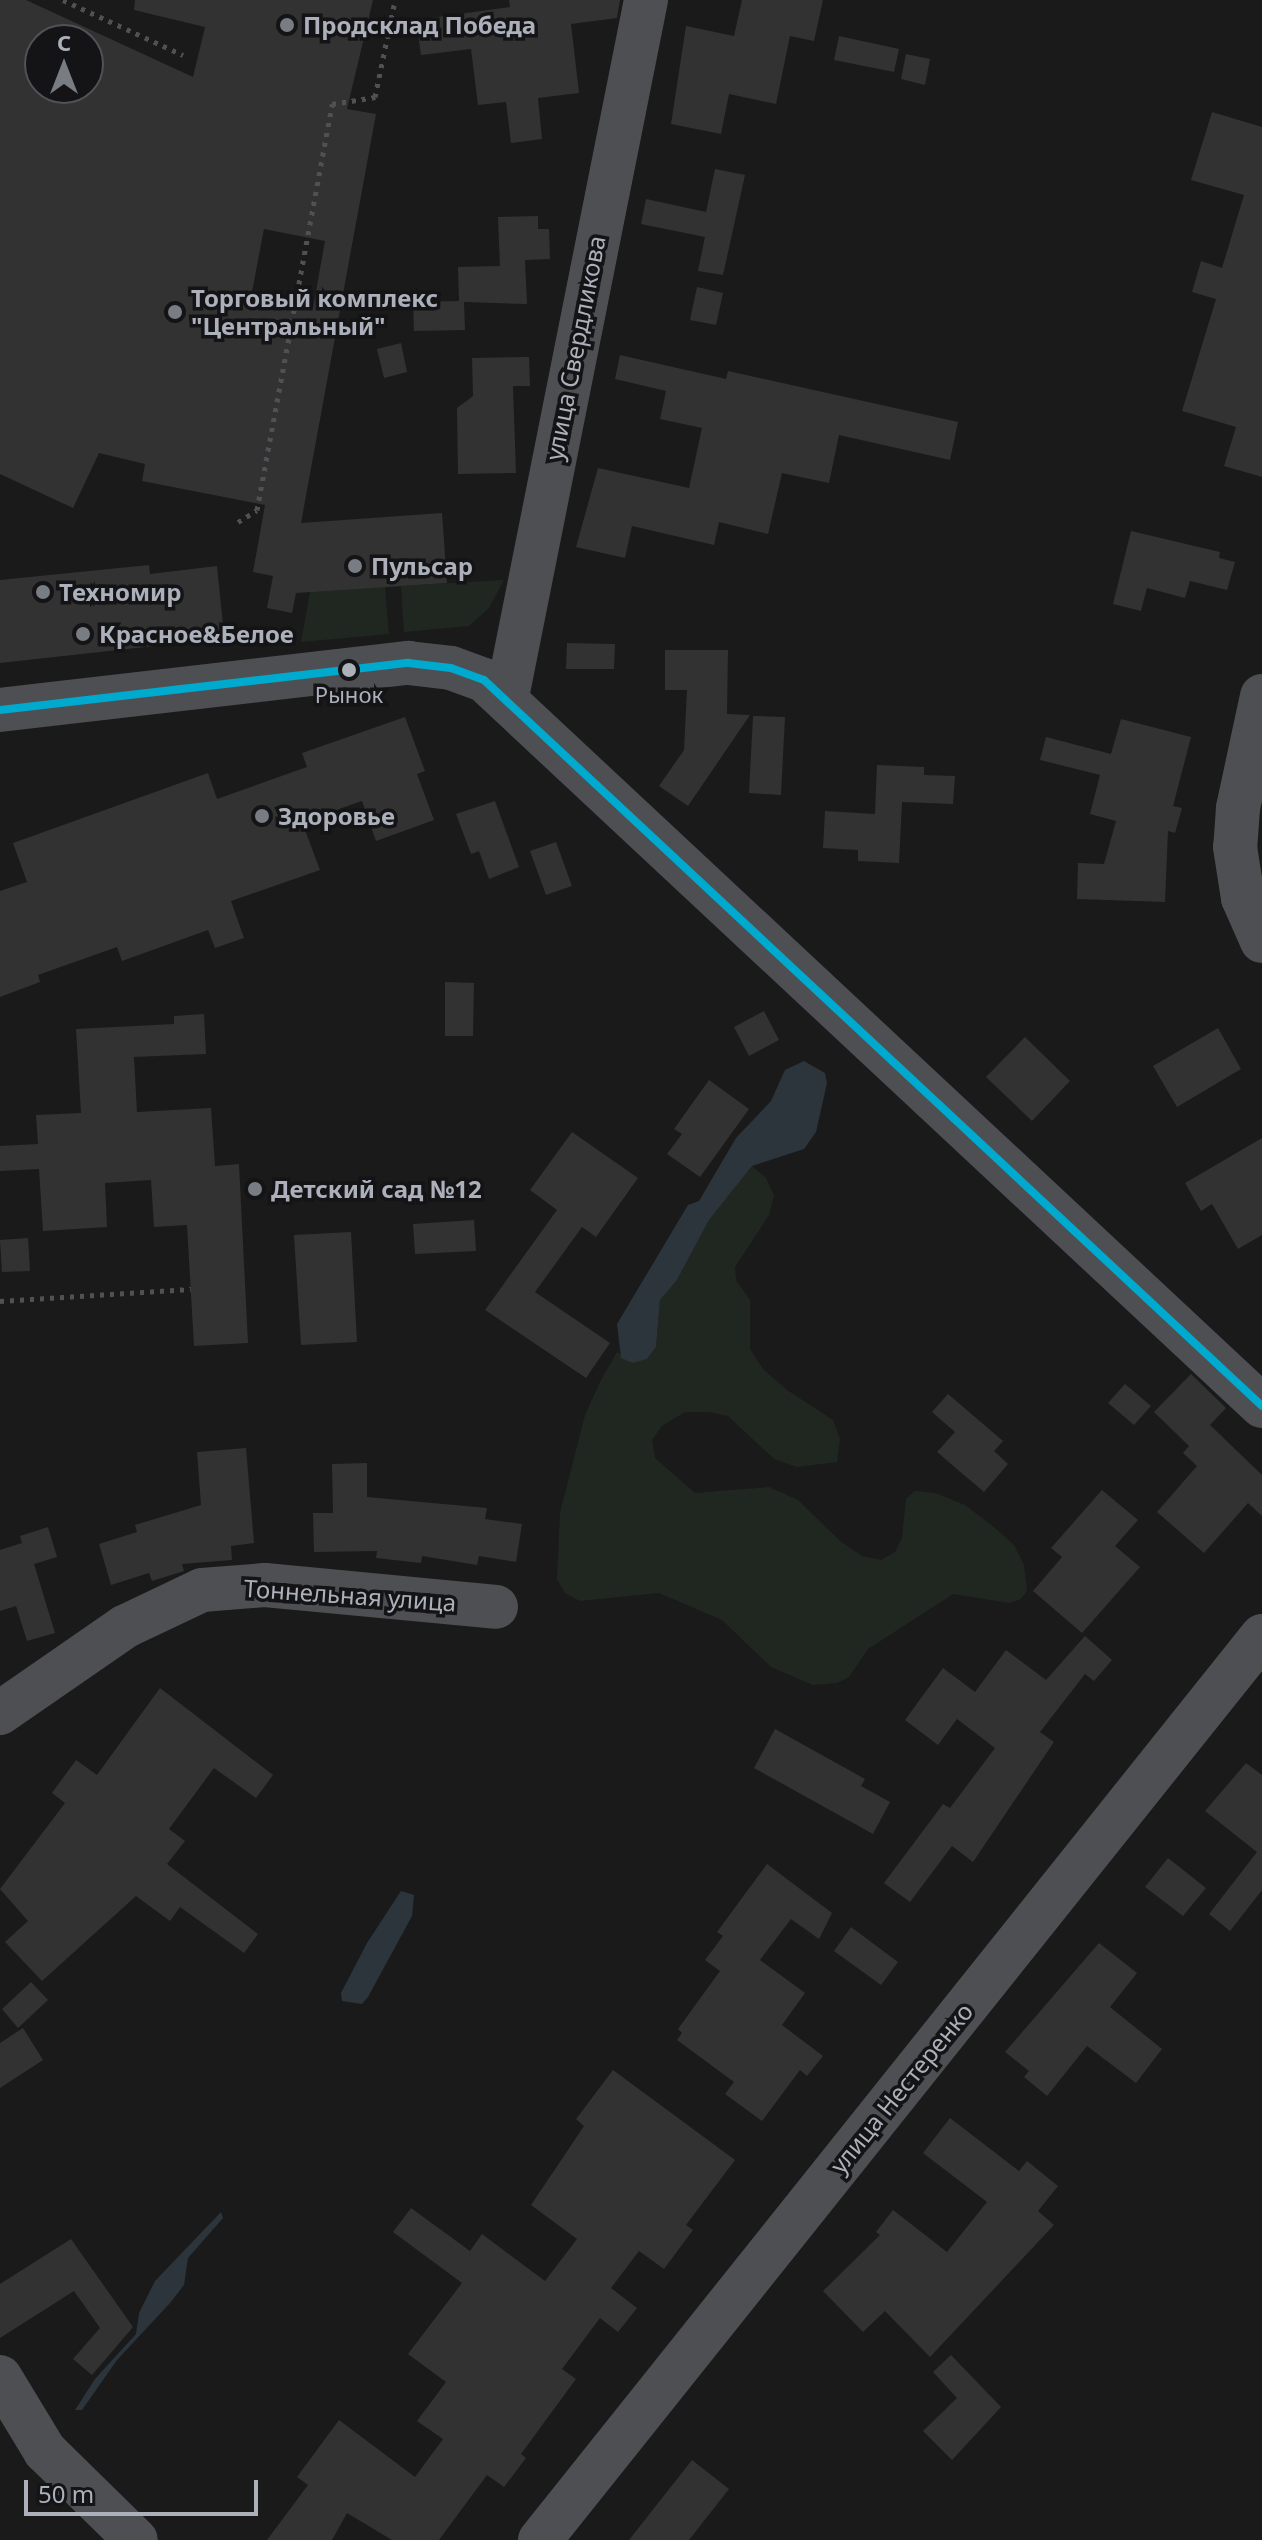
<!DOCTYPE html>
<html>
<head>
<meta charset="utf-8">
<style>
  body { margin:0 }
  #map { position:relative; width:1262px; height:2540px; overflow:hidden; background:#1a1a1a; font-family:"Noto Sans",sans-serif }
  div>[style] { position:absolute }
  .green>* { inset:0; background:#202721 }
  .water>* { inset:0; background:#2c353c }
  .building>* { inset:0; background:#323232 }
  .path>* { height:5px; margin-top:-2.5px; transform-origin:0; background:repeating-linear-gradient(90deg,#505155 0 4px,transparent 0 10px) }
  .minor>* { height:44px; margin:-22px; padding:0 22px; transform-origin:22px; border-radius:22px; background:#4e4f53 }
  .bus-1>* { height:8px; margin:-4px; padding:0 4px; transform-origin:4px; border-radius:4px; background:#00a9ce }
  .dots>* { width:22px; height:22px; translate:-50% -50%; box-sizing:border-box; border:4px solid #141416; border-radius:50% }
  span { translate:-50% -50%; white-space:nowrap; text-align:center; line-height:1.15; -webkit-text-stroke:7px #141416; paint-order:stroke }
  .bus-label { font-size:22px; color:#abb0bb }
  .poi-label { font-size:24px; color:#abb0bb; font-weight:700 }
  .left { translate:0 -50%; text-align:left }
  .street-label { font-size:24px; color:#abb0bb }
  .north { position:absolute; left:24px; top:24px; width:80px; height:80px; box-sizing:border-box; background:#141416; border:2px solid #505258; border-radius:50%; rotate:0deg; font-size:22px; font-weight:700; line-height:32px; text-align:center; color:#abb0bb }
  .north::after { content:''; display:block; margin:auto; width:28px; height:36px; background:#787c83; clip-path:polygon(50% 0,100% 100%,50% 72%,0 100%) }
  .scale { position:absolute; left:24px; top:2480px; width:234px; height:36px; box-sizing:border-box; border:4px solid #abb0bb; border-top:0; padding-left:10px; font-size:24px; line-height:28px; white-space:nowrap; color:#abb0bb; -webkit-text-stroke:6px #141416; paint-order:stroke }
</style>
</head>
<body>
<div id="map">
  <div class="green">
    <i style="clip-path:polygon(504px 580px,489px 608px,469px 626px,404px 632px,401px 586px)"></i>
    <i style="clip-path:polygon(311px 587px,385px 587px,389px 634px,301px 642px)"></i>
    <i style="clip-path:polygon(752px 1166px,766px 1178px,774px 1196px,769px 1215px,735px 1267px,736px 1280px,750px 1300px,750px 1349px,763px 1369px,787px 1390px,833px 1420px,840px 1439px,837px 1462px,797px 1467px,774px 1459px,728px 1416px,709px 1412px,685px 1412px,662px 1426px,652px 1440px,655px 1458px,695px 1493px,769px 1487px,798px 1500px,840px 1541px,862px 1556px,881px 1560px,895px 1552px,902px 1538px,906px 1499px,915px 1491px,935px 1493px,965px 1505px,994px 1527px,1014px 1545px,1024px 1565px,1027px 1591px,1021px 1599px,1010px 1603px,953px 1594px,868px 1649px,849px 1677px,837px 1683px,813px 1685px,771px 1667px,722px 1620px,659px 1593px,580px 1601px,565px 1593px,557px 1579px,560px 1513px,585px 1415px,600px 1382px,617px 1352px,633px 1362px,647px 1359px,656px 1347px,660px 1300px,677px 1280px,709px 1220px)"></i>
  </div>
  <div class="water">
    <i style="clip-path:polygon(804px 1061px,825px 1073px,827px 1083px,816px 1132px,804px 1149px,752px 1166px,709px 1220px,677px 1280px,660px 1300px,656px 1347px,647px 1359px,633px 1363px,621px 1358px,617px 1324px,688px 1205px,699px 1201px,736px 1138px,771px 1101px,785px 1070px)"></i>
    <i style="clip-path:polygon(401px 1891px,414px 1895px,412px 1916px,368px 1997px,362px 2004px,342px 2001px,341px 1993px,367px 1943px)"></i>
    <i style="clip-path:polygon(221px 2212px,223px 2218px,188px 2258px,184px 2285px,170px 2303px,117px 2360px,82px 2410px,75px 2410px,95px 2379px,136px 2334px,139px 2313px,155px 2281px)"></i>
  </div>
  <div class="building">
    <i style="clip-path:polygon(evenodd,0 0,26px 0,193px 77px,205px 27px,134px 10px,135px 0,373px 0,347px 109px,376px 114px,301px 523px,442px 513px,447px 583px,296px 593px,292px 613px,267px 608px,273px 576px,253px 572px,265px 505px,142px 481px,145px 464px,99px 453px,73px 508px,0 474px,0 0,40px 40px,88px 40px,88px 88px,40px 88px,40px 40px,0 0,264px 229px,325px 241px,313px 308px,251px 297px,264px 229px)"></i>
    <i style="clip-path:polygon(509px 0,620px 0,617px 18px,571px 24px,579px 93px,538px 98px,542px 139px,511px 143px,506px 102px,478px 105px,471px 49px,421px 55px,416px 20px,510px 7px)"></i>
    <i style="clip-path:polygon(742px 0,823px 0,814px 41px,790px 36px,776px 104px,729px 94px,721px 134px,671px 124px,686px 26px,734px 36px)"></i>
    <i style="clip-path:polygon(839px 36px,899px 49px,894px 72px,834px 60px)"></i>
    <i style="clip-path:polygon(906px 54px,930px 59px,925px 85px,901px 79px)"></i>
    <i style="clip-path:polygon(1212px 112px,1262px 127px,1262px 477px,1224px 466px,1236px 427px,1182px 411px,1216px 299px,1192px 292px,1201px 261px,1222px 268px,1244px 195px,1191px 180px)"></i>
    <i style="clip-path:polygon(715px 169px,745px 175px,723px 275px,698px 271px,705px 237px,641px 224px,646px 199px,706px 212px)"></i>
    <i style="clip-path:polygon(538px 216px,538px 229px,549px 229px,550px 259px,525px 260px,527px 304px,464px 302px,465px 330px,414px 331px,413px 302px,459px 301px,458px 267px,500px 266px,498px 217px)"></i>
    <i style="clip-path:polygon(697px 287px,723px 293px,716px 325px,690px 320px)"></i>
    <i style="clip-path:polygon(401px 343px,407px 372px,384px 378px,377px 349px)"></i>
    <i style="clip-path:polygon(620px 355px,726px 379px,728px 371px,958px 422px,950px 460px,839px 435px,829px 483px,782px 473px,768px 534px,719px 522px,714px 545px,632px 526px,625px 558px,576px 547px,598px 468px,689px 488px,702px 428px,660px 419px,666px 391px,615px 379px)"></i>
    <i style="clip-path:polygon(529px 357px,530px 386px,513px 386px,516px 473px,458px 474px,457px 408px,473px 396px,472px 358px)"></i>
    <i style="clip-path:polygon(1131px 531px,1220px 552px,1219px 558px,1235px 562px,1227px 590px,1190px 581px,1185px 598px,1147px 588px,1141px 611px,1113px 604px)"></i>
    <i style="clip-path:polygon(149px 565px,150px 574px,217px 566px,223px 625px,218px 639px,0 663px,0 580px)"></i>
    <i style="clip-path:polygon(567px 643px,615px 644px,614px 669px,566px 669px)"></i>
    <i style="clip-path:polygon(665px 650px,728px 650px,727px 714px,750px 715px,688px 806px,659px 786px,684px 750px,687px 690px,665px 690px)"></i>
    <i style="clip-path:polygon(753px 716px,785px 717px,781px 795px,749px 793px)"></i>
    <i style="clip-path:polygon(405px 717px,425px 771px,417px 774px,434px 820px,376px 841px,362px 801px,302px 822px,320px 870px,231px 901px,244px 938px,215px 948px,208px 930px,122px 961px,117px 947px,38px 975px,40px 982px,0 997px,0 891px,27px 882px,13px 843px,208px 773px,217px 799px,307px 767px,302px 753px)"></i>
    <i style="clip-path:polygon(1121px 719px,1191px 737px,1173px 806px,1182px 808px,1175px 833px,1168px 831px,1165px 902px,1077px 899px,1078px 863px,1104px 864px,1116px 821px,1090px 814px,1100px 775px,1040px 760px,1046px 737px,1111px 754px)"></i>
    <i style="clip-path:polygon(877px 765px,924px 767px,924px 775px,955px 776px,953px 804px,902px 802px,899px 863px,858px 861px,858px 850px,823px 848px,825px 811px,875px 814px)"></i>
    <i style="clip-path:polygon(495px 801px,519px 867px,489px 879px,479px 851px,471px 854px,456px 814px)"></i>
    <i style="clip-path:polygon(556px 842px,572px 886px,546px 895px,530px 851px)"></i>
    <i style="clip-path:polygon(445px 982px,474px 983px,473px 1036px,445px 1036px)"></i>
    <i style="clip-path:polygon(764px 1011px,779px 1040px,749px 1056px,734px 1027px)"></i>
    <i style="clip-path:polygon(204px 1014px,206px 1054px,134px 1057px,137px 1112px,211px 1108px,215px 1166px,239px 1164px,248px 1343px,194px 1346px,187px 1225px,154px 1227px,151px 1180px,105px 1183px,107px 1227px,43px 1231px,39px 1169px,0 1171px,0 1146px,38px 1144px,36px 1115px,81px 1113px,76px 1029px,174px 1024px,174px 1016px)"></i>
    <i style="clip-path:polygon(1218px 1028px,1241px 1069px,1177px 1107px,1153px 1066px)"></i>
    <i style="clip-path:polygon(1025px 1037px,1070px 1081px,1032px 1121px,986px 1077px)"></i>
    <i style="clip-path:polygon(709px 1080px,749px 1109px,700px 1177px,667px 1154px,682px 1134px,674px 1129px)"></i>
    <i style="clip-path:polygon(572px 1132px,638px 1178px,596px 1237px,582px 1227px,535px 1292px,610px 1343px,586px 1378px,485px 1310px,557px 1210px,530px 1190px)"></i>
    <i style="clip-path:polygon(1262px 1138px,1262px 1235px,1238px 1249px,1212px 1204px,1201px 1211px,1185px 1183px)"></i>
    <i style="clip-path:polygon(474px 1220px,476px 1251px,415px 1254px,413px 1224px)"></i>
    <i style="clip-path:polygon(351px 1232px,357px 1342px,301px 1345px,294px 1235px)"></i>
    <i style="clip-path:polygon(28px 1238px,30px 1271px,2px 1272px,0 1240px)"></i>
    <i style="clip-path:polygon(1191px 1374px,1226px 1408px,1210px 1425px,1262px 1475px,1262px 1516px,1248px 1503px,1204px 1553px,1157px 1512px,1197px 1466px,1183px 1453px,1189px 1446px,1154px 1412px)"></i>
    <i style="clip-path:polygon(1125px 1384px,1151px 1406px,1134px 1425px,1108px 1403px)"></i>
    <i style="clip-path:polygon(948px 1394px,1003px 1441px,994px 1451px,1008px 1464px,984px 1492px,937px 1452px,955px 1432px,932px 1412px)"></i>
    <i style="clip-path:polygon(246px 1448px,254px 1543px,231px 1546px,232px 1560px,182px 1564px,184px 1571px,152px 1581px,149px 1573px,111px 1585px,99px 1544px,137px 1532px,135px 1525px,201px 1505px,197px 1452px)"></i>
    <i style="clip-path:polygon(367px 1463px,367px 1497px,487px 1508px,485px 1519px,522px 1524px,516px 1562px,479px 1556px,477px 1565px,422px 1556px,421px 1563px,376px 1558px,377px 1551px,314px 1552px,313px 1513px,333px 1513px,332px 1464px)"></i>
    <i style="clip-path:polygon(1102px 1490px,1138px 1520px,1115px 1546px,1140px 1567px,1082px 1633px,1033px 1591px,1062px 1557px,1051px 1548px)"></i>
    <i style="clip-path:polygon(48px 1527px,57px 1557px,34px 1564px,55px 1633px,27px 1641px,16px 1606px,0 1611px,0 1550px,22px 1543px,20px 1536px)"></i>
    <i style="clip-path:polygon(1085px 1636px,1112px 1660px,1094px 1681px,1085px 1674px,1040px 1732px,1054px 1742px,973px 1862px,952px 1846px,910px 1902px,884px 1883px,943px 1804px,950px 1808px,995px 1748px,957px 1719px,938px 1745px,905px 1720px,943px 1668px,975px 1692px,1006px 1650px,1046px 1680px)"></i>
    <i style="clip-path:polygon(160px 1688px,273px 1775px,256px 1798px,214px 1768px,169px 1829px,185px 1841px,167px 1864px,258px 1934px,244px 1953px,180px 1907px,170px 1921px,136px 1896px,42px 1981px,5px 1942px,28px 1921px,0 1889px,65px 1803px,52px 1793px,76px 1760px,97px 1775px)"></i>
    <i style="clip-path:polygon(775px 1729px,865px 1779px,861px 1786px,890px 1802px,873px 1834px,754px 1768px)"></i>
    <i style="clip-path:polygon(1246px 1763px,1262px 1775px,1262px 1890px,1230px 1931px,1209px 1914px,1257px 1852px,1205px 1811px)"></i>
    <i style="clip-path:polygon(1168px 1858px,1206px 1888px,1183px 1916px,1145px 1887px)"></i>
    <i style="clip-path:polygon(767px 1864px,832px 1913px,819px 1939px,791px 1919px,760px 1960px,805px 1993px,782px 2025px,823px 2056px,807px 2076px,800px 2070px,762px 2121px,725px 2094px,734px 2082px,677px 2040px,682px 2033px,678px 2029px,720px 1971px,705px 1960px,723px 1936px,717px 1932px)"></i>
    <i style="clip-path:polygon(851px 1927px,898px 1962px,881px 1985px,834px 1951px)"></i>
    <i style="clip-path:polygon(1099px 1943px,1137px 1973px,1110px 2007px,1162px 2049px,1136px 2083px,1087px 2046px,1047px 2096px,1024px 2077px,1029px 2071px,1005px 2052px)"></i>
    <i style="clip-path:polygon(31px 1982px,48px 2000px,18px 2028px,2px 2009px)"></i>
    <i style="clip-path:polygon(23px 2028px,43px 2060px,0 2088px,0 2043px)"></i>
    <i style="clip-path:polygon(613px 2070px,735px 2160px,686px 2225px,693px 2230px,664px 2269px,639px 2251px,611px 2288px,637px 2308px,618px 2332px,600px 2318px,562px 2369px,576px 2379px,521px 2454px,526px 2458px,504px 2487px,487px 2475px,439px 2540px,392px 2540px,347px 2513px,332px 2540px,267px 2540px,308px 2485px,297px 2477px,339px 2420px,415px 2477px,443px 2439px,417px 2421px,446px 2382px,408px 2354px,462px 2283px,393px 2232px,411px 2208px,470px 2251px,482px 2234px,545px 2281px,577px 2239px,531px 2205px,584px 2126px,576px 2119px)"></i>
    <i style="clip-path:polygon(950px 2118px,1019px 2171px,1027px 2161px,1058px 2186px,1038px 2211px,1054px 2225px,930px 2357px,885px 2311px,863px 2332px,823px 2291px,880px 2235px,876px 2232px,893px 2210px,947px 2252px,987px 2202px,923px 2153px)"></i>
    <i style="clip-path:polygon(71px 2239px,133px 2327px,92px 2375px,73px 2359px,100px 2328px,74px 2291px,0 2338px,0 2284px)"></i>
    <i style="clip-path:polygon(951px 2355px,1001px 2407px,952px 2460px,923px 2431px,957px 2398px,933px 2372px)"></i>
    <i style="clip-path:polygon(692px 2460px,729px 2489px,689px 2540px,629px 2540px)"></i>
  </div>
  <div class="path">
    <i style="left:63px;top:0;width:132px;rotate:24.6deg"></i>
    <i style="left:238px;top:522px;width:22px;rotate:-32deg"></i>
    <i style="left:257px;top:510px;width:413px;rotate:-79.5deg"></i>
    <i style="left:332px;top:104px;width:44px;rotate:-9.2deg"></i>
    <i style="left:375px;top:97px;width:99px;rotate:-78.3deg"></i>
    <i style="left:0;top:1301px;width:191px;rotate:-3.6deg"></i>
  </div>
  <div class="minor">
    <i style="left:1262px;top:696px;width:115px;rotate:102.1deg"></i>
    <i style="left:1238px;top:808px;width:39px;rotate:94deg"></i>
    <i style="left:1235px;top:847px;width:52px;rotate:81.1deg"></i>
    <i style="left:1243px;top:898px;width:47px;rotate:66.2deg"></i>
    <i style="left:507px;top:697px;width:711px;rotate:-78.72deg"></i>
    <i style="left:0;top:710px;width:411px;rotate:-6.6deg"></i>
    <i style="left:408px;top:663px;width:43px;rotate:6.6deg"></i>
    <i style="left:451px;top:668px;width:35px;rotate:20deg"></i>
    <i style="left:484px;top:680px;width:1064px;rotate:43.02deg"></i>
    <i style="left:0;top:1713px;width:151px;rotate:-34.7deg"></i>
    <i style="left:124px;top:1627px;width:86px;rotate:-25.4deg"></i>
    <i style="left:202px;top:1590px;width:63px;rotate:-4.5deg"></i>
    <i style="left:265px;top:1585px;width:232px;rotate:5.4deg"></i>
    <i style="left:0;top:2377px;width:87px;rotate:58.7deg"></i>
    <i style="left:45px;top:2451px;width:127px;rotate:44.4deg"></i>
    <i style="left:540px;top:2540px;width:1157px;rotate:-51.39deg"></i>
  </div>
  <div class="bus-1">
    <i style="left:0;top:710px;width:411px;rotate:-6.6deg"></i>
    <i style="left:408px;top:663px;width:43px;rotate:6.6deg"></i>
    <i style="left:451px;top:668px;width:35px;rotate:20deg"></i>
    <i style="left:484px;top:680px;width:1064px;rotate:43.02deg"></i>
  </div>
  <div class="dots">
    <i style="left:287px;top:25px;background:#787c83"></i>
    <i style="left:175px;top:312px;background:#787c83"></i>
    <i style="left:355px;top:566px;background:#787c83"></i>
    <i style="left:43px;top:592px;background:#787c83"></i>
    <i style="left:83px;top:634px;background:#787c83"></i>
    <i style="left:349px;top:670px;background:#abb0bb"></i>
    <i style="left:262px;top:816px;background:#787c83"></i>
    <i style="left:255px;top:1189px;background:#787c83"></i>
  </div>
  <div class="bus-label">
    <span style="left:349px;top:695px">Рынок</span>
  </div>
  <div class="poi-label">
    <span class="left" style="left:303px;top:25px">Продсклад Победа</span>
    <span class="left" style="left:191px;top:312px">Торговый комплекс<br>"Центральный"</span>
    <span class="left" style="left:371px;top:566px">Пульсар</span>
    <span class="left" style="left:59px;top:592px">Техномир</span>
    <span class="left" style="left:99px;top:634px">Красное&amp;Белое</span>
    <span class="left" style="left:278px;top:816px">Здоровье</span>
    <span class="left" style="left:271px;top:1189px">Детский сад №12</span>
  </div>
  <div class="street-label">
    <span style="left:575px;top:348px;rotate:-79deg">улица Свердликова</span>
    <span style="left:350px;top:1595px;rotate:4deg">Тоннельная улица</span>
    <span style="left:901px;top:2088px;rotate:-51deg">улица Нестеренко</span>
  </div>
  <div class="north">С</div>
  <div class="scale">50 m</div>
</div>
</body>
</html>
